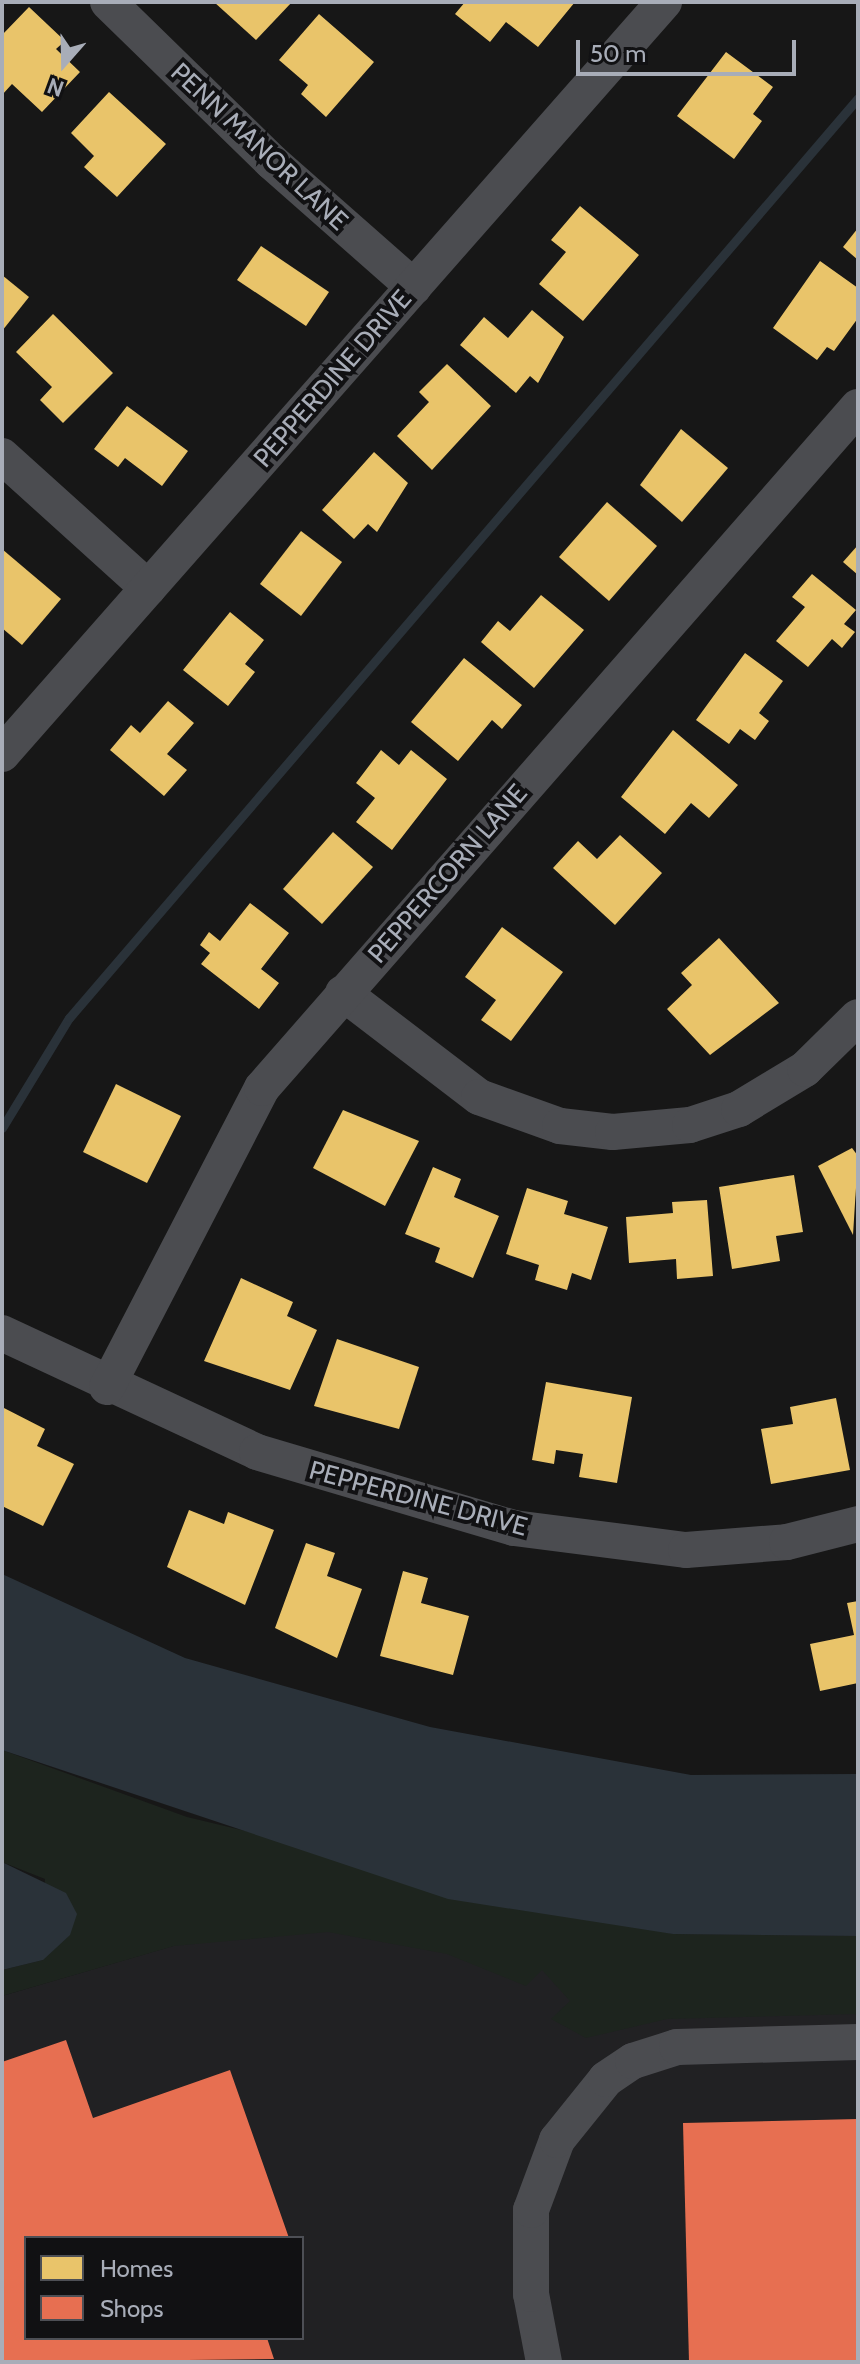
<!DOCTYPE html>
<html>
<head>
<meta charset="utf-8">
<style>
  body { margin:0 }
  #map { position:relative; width:860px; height:2364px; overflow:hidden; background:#171717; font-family:Cabin,sans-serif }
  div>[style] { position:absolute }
  .built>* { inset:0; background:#212123 }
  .green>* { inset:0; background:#1d241e }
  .water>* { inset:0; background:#2a3239 }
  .homes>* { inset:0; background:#e9c46a }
  .shops>* { inset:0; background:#e76f51 }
  .stream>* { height:9px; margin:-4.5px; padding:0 4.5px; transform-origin:4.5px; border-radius:4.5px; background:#2a3239 }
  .minor>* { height:36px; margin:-18px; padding:0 18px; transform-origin:18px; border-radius:18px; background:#4b4c50 }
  span { translate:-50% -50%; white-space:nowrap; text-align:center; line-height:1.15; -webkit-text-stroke:8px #111113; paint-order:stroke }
  .street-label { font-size:26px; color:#a8adb8 }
  .frame { position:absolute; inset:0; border:4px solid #a8adb8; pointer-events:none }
  .legend { position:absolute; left:24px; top:2236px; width:280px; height:104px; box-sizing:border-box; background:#111113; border:2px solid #4d4f55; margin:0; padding:10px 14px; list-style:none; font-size:24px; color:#a8adb8 }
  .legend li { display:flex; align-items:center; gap:16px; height:40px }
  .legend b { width:40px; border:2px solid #4d4f55 }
  .north { position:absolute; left:24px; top:24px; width:80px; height:80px; -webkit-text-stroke:6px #111113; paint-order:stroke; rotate:200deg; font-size:22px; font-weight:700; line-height:32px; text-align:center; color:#a8adb8 }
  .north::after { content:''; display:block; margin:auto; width:28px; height:36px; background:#a8adb8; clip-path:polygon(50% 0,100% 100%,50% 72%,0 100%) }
  .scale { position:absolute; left:576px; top:40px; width:220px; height:36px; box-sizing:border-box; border:4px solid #a8adb8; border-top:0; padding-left:10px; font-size:24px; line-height:28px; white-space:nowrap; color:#a8adb8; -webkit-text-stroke:6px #111113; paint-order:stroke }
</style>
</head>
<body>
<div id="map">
  <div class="built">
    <i style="clip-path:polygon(evenodd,209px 1824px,448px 1899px,673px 1934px,858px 1936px,858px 2362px,2px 2362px,2px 1996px,173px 1946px,209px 1824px,26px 2238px,302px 2238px,302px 2338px,26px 2338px,26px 2238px)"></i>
  </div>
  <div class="green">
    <i style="clip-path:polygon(2px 1750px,187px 1817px,673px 1934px,858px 1936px,858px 2014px,667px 2019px,586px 2038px,551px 2019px,570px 2001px,542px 1970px,526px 1986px,447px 1954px,328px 1932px,174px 1946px,2px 1996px,2px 1970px,43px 1960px,45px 1879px,2px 1862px)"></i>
  </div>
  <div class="water">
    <i style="clip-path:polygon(2px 1574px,185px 1658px,430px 1727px,691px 1775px,858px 1774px,858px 1936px,673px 1934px,448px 1899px,2px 1750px)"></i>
    <i style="clip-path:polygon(2px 1862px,66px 1893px,77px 1914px,70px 1935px,43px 1960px,2px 1970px)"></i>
  </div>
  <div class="homes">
    <i style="clip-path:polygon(214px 2px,292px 2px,256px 40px)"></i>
    <i style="clip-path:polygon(465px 2px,575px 2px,538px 47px,506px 22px,490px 42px,455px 14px)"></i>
    <i style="clip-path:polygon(29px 7px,65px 41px,56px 49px,80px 72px,42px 112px,12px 84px,2px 95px,2px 35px)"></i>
    <i style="clip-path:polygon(319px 14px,374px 62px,326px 117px,301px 94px,308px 85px,279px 60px)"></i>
    <i style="clip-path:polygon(726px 52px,773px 87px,753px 114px,762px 121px,734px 159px,677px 116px)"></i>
    <i style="clip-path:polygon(109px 92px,166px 144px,117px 197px,84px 167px,94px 156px,71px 133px)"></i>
    <i style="clip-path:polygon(580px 206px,639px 255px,583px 321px,539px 284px,566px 252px,551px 240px)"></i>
    <i style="clip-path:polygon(858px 228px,858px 260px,843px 247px)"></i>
    <i style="clip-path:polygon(261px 246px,329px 292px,306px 326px,237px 280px)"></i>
    <i style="clip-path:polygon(820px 261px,858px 288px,858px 318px,834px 351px,827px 347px,817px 360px,773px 328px)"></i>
    <i style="clip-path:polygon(2px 275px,29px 297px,2px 331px)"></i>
    <i style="clip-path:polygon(532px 310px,564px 337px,538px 383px,530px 376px,516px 393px,460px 345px,484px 317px,508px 338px)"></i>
    <i style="clip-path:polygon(53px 314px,113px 373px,63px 423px,40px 400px,52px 387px,16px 352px)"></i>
    <i style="clip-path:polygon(447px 364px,491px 406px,432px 470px,397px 436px,429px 402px,419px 392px)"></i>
    <i style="clip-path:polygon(127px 406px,188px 451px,162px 486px,125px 458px,118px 467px,94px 449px)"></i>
    <i style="clip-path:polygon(681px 429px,728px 468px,682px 522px,640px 485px)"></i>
    <i style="clip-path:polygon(374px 452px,408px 483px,377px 532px,368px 524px,354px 539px,322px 510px)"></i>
    <i style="clip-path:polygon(607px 502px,657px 546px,609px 601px,559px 557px)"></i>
    <i style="clip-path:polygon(301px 531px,342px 562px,301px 616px,260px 584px)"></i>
    <i style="clip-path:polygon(858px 545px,858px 575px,843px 562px)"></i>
    <i style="clip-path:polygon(2px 549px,61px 599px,22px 645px,2px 628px)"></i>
    <i style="clip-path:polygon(812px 574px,856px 610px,844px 624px,855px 632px,842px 648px,832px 639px,808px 667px,776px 641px,805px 607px,792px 597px)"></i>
    <i style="clip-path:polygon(541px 595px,584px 630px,534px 688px,481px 642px,498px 621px,510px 631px)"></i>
    <i style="clip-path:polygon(230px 612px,264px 640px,245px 664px,255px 672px,228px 706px,183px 670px)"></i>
    <i style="clip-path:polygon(745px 653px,783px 681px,759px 713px,769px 721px,755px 740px,740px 729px,729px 744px,696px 720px)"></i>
    <i style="clip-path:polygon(464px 658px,522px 705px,502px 729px,492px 720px,458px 761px,411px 722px)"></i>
    <i style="clip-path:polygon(168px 701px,194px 723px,167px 754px,187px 770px,164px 796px,110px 750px,131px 725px,140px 733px)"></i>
    <i style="clip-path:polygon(673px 730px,738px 785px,709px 818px,691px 803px,665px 834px,621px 797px)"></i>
    <i style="clip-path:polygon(381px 750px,399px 765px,411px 750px,447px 779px,392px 850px,356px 822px,375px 798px,356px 783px)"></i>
    <i style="clip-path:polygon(333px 832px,373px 867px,322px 924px,283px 889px)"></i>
    <i style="clip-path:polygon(620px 835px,662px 873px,615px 925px,553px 868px,578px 841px,597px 859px)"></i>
    <i style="clip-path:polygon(250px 903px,289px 933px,261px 969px,279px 983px,259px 1009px,201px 964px,210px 953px,200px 945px,209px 932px,220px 941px)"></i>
    <i style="clip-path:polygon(502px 927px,563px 972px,511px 1041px,481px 1020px,496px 1000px,465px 977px)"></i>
    <i style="clip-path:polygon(719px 938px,779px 1003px,710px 1055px,667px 1009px,692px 985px,681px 973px)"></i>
    <i style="clip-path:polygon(116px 1084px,181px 1116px,147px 1183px,83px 1152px)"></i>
    <i style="clip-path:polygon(343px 1110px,419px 1141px,385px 1206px,313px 1168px)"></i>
    <i style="clip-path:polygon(852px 1148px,858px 1156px,853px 1235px,818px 1166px)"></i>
    <i style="clip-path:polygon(433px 1167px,461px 1179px,454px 1197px,499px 1216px,473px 1278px,435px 1262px,440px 1248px,405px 1234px)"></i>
    <i style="clip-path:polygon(794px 1175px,803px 1232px,776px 1236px,780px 1261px,732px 1269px,719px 1187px)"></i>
    <i style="clip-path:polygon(527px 1188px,568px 1201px,564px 1214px,608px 1227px,591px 1280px,572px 1273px,567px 1290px,535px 1280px,539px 1265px,506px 1254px)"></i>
    <i style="clip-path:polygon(707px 1200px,713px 1276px,677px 1279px,676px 1259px,629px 1263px,626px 1217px,673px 1213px,672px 1202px)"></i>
    <i style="clip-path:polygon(241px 1278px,293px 1302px,287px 1316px,317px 1330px,290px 1390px,204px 1361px)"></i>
    <i style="clip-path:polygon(337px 1339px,419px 1367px,399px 1429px,314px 1406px)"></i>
    <i style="clip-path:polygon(546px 1382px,632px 1397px,617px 1483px,579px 1477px,583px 1454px,556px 1450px,554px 1464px,532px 1460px)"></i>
    <i style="clip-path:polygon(836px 1398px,850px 1470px,771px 1484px,761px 1429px,793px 1424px,790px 1407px)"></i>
    <i style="clip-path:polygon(2px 1407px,45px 1429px,37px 1446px,74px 1464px,43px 1526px,2px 1506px)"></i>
    <i style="clip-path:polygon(189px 1510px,224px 1524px,228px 1512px,274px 1530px,245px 1605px,167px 1567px)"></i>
    <i style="clip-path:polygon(306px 1543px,335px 1553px,327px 1576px,362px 1589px,337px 1658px,275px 1628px)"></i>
    <i style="clip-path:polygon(403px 1571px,428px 1578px,421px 1603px,469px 1616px,453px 1675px,380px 1656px)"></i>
    <i style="clip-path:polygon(858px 1601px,858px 1683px,820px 1691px,810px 1644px,854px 1635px,847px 1603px)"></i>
  </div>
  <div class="shops">
    <i style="clip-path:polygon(66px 2040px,93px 2118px,230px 2070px,289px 2238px,26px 2238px,26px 2338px,267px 2338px,274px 2359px,2px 2362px,2px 2062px)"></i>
    <i style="clip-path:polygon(858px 2119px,858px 2362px,689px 2362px,683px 2123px)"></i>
  </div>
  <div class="stream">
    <i style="left:2px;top:1128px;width:129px;rotate:-58.7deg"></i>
    <i style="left:69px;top:1018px;width:1212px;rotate:-49.38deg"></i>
  </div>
  <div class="minor">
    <i style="left:108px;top:2px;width:229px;rotate:44.3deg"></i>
    <i style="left:272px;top:162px;width:189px;rotate:41.4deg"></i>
    <i style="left:2px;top:456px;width:197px;rotate:42.1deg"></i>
    <i style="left:2px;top:754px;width:1002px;rotate:-48.64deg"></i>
    <i style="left:343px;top:993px;width:171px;rotate:37.4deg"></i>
    <i style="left:479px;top:1097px;width:86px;rotate:19.7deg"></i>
    <i style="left:560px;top:1126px;width:53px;rotate:6.5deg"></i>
    <i style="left:613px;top:1132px;width:77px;rotate:-5.2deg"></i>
    <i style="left:690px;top:1125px;width:52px;rotate:-18.1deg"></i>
    <i style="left:739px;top:1109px;width:77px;rotate:-31.2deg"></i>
    <i style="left:805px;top:1069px;width:74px;rotate:-44.5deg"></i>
    <i style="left:2px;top:1333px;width:281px;rotate:25deg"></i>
    <i style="left:257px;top:1452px;width:268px;rotate:16.5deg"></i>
    <i style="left:514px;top:1528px;width:173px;rotate:7.3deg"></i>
    <i style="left:686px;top:1550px;width:101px;rotate:-4.5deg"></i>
    <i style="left:787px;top:1542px;width:73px;rotate:-14.2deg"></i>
    <i style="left:107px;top:1387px;width:337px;rotate:-62.6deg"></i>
    <i style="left:262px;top:1088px;width:905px;rotate:-48.81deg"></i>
    <i style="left:544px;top:2362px;width:69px;rotate:-100.8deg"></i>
    <i style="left:531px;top:2294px;width:84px;rotate:-90deg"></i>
    <i style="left:531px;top:2210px;width:75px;rotate:-69.6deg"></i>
    <i style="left:557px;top:2140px;width:78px;rotate:-51.2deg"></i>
    <i style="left:606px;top:2079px;width:32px;rotate:-34deg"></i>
    <i style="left:633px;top:2061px;width:46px;rotate:-17.7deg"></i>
    <i style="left:677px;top:2047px;width:181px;rotate:-1.6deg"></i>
  </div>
  <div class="street-label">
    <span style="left:259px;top:147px;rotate:43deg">PENN MANOR LANE</span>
    <span style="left:333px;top:379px;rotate:-49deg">PEPPERDINE DRIVE</span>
    <span style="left:448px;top:874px;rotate:-49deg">PEPPERCORN LANE</span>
    <span style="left:418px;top:1499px;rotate:15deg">PEPPERDINE DRIVE</span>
  </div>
  <div class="frame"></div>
  <ul class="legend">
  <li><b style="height:22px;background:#e9c46a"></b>Homes</li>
  <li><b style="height:22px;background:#e76f51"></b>Shops</li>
  </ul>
  <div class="north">N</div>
  <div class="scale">50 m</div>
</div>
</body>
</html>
